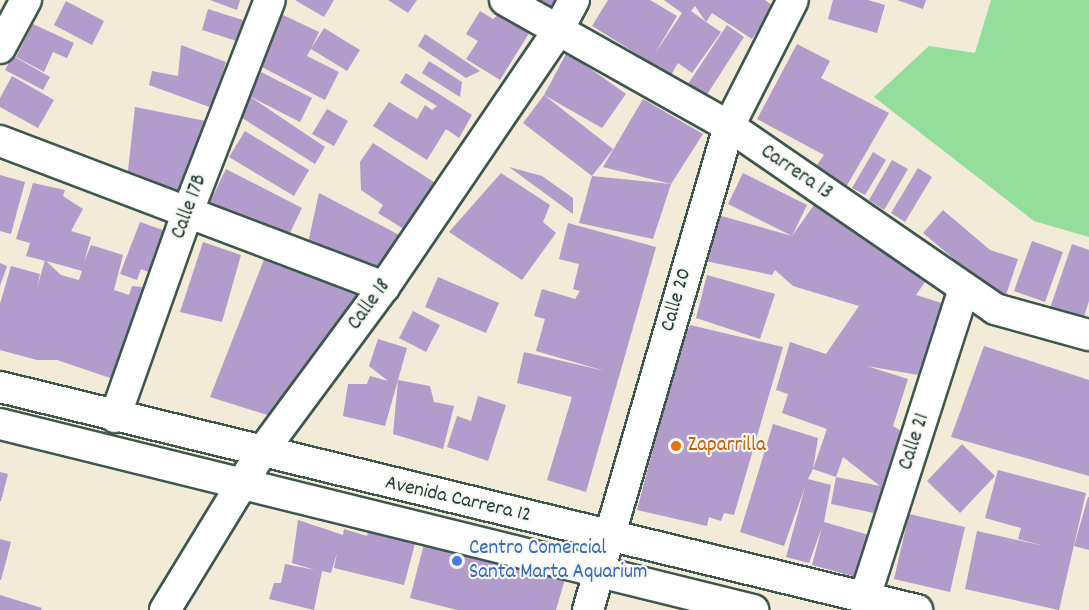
<!DOCTYPE html>
<html>
<head>
<meta charset="utf-8">
<style>
  body { margin:0 }
  #map { position:relative; width:1089px; height:610px; overflow:hidden; background:#f1ebd8; font-family:Dekko,sans-serif }
  div>[style] { position:absolute }
  .green>* { inset:0; background:#92de9a }
  .building>* { inset:0; background:#b19ccb }
  .roads { filter:drop-shadow(2px 0 #3e574d) drop-shadow(-2px 0 #3e574d) drop-shadow(0 2px #3e574d) drop-shadow(0 -2px #3e574d) }
  .minor>* { height:30px; margin:-15px; padding:0 15px; transform-origin:15px; border-radius:15px; background:#fff }
  .dots>* { width:16px; height:16px; translate:-50% -50%; box-sizing:border-box; border:3px solid #f6f6f2; border-radius:50% }
  span { translate:-50% -50%; white-space:nowrap; text-align:center; line-height:1.15; -webkit-text-stroke:4.5px #f6f6f2; paint-order:stroke }
  .street-label { font-size:21px; color:#1f3d34 }
  .food-label { font-size:21px; color:#c56008 }
  .left { translate:0 -50%; text-align:left }
  .shop-label { font-size:21px; color:#366cbe }
</style>
</head>
<body>
<div id="map">
  <div class="green">
    <i style="clip-path:polygon(991px 0,1089px 0,1089px 237px,1034px 221px,874px 97px,929px 46px,975px 53px)"></i>
  </div>
  <div class="building">
    <i style="clip-path:polygon(210px 0,240px 0,237px 10px)"></i>
    <i style="clip-path:polygon(295px 0,334px 0,324px 17px)"></i>
    <i style="clip-path:polygon(388px 0,417px 0,408px 13px)"></i>
    <i style="clip-path:polygon(515px 0,559px 0,549px 19px)"></i>
    <i style="clip-path:polygon(evenodd,608px 0,650px 0,677px 16px,654px 55px,682px 13px,664px 0,765px 0,773px 6px,752px 39px,712px 13px,706px 22px,721px 32px,692px 73px,678px 63px,671px 75px,592px 26px,608px 0,695px 6px,706px 22px,691px 11px,695px 6px)"></i>
    <i style="clip-path:polygon(833px 0,868px 0,885px 5px,877px 33px,828px 19px)"></i>
    <i style="clip-path:polygon(897px 0,926px 0,923px 9px)"></i>
    <i style="clip-path:polygon(66px 1px,104px 21px,92px 45px,54px 25px)"></i>
    <i style="clip-path:polygon(208px 9px,246px 21px,240px 42px,202px 30px)"></i>
    <i style="clip-path:polygon(480px 11px,493px 19px,502px 12px,531px 30px,500px 80px,466px 59px,478px 41px,466px 34px)"></i>
    <i style="clip-path:polygon(281px 14px,319px 32px,311px 49px,324px 28px,360px 50px,347px 71px,311px 49px,307px 56px,339px 72px,325px 100px,258px 65px)"></i>
    <i style="clip-path:polygon(33px 24px,74px 43px,67px 58px,53px 52px,44px 72px,16px 57px)"></i>
    <i style="clip-path:polygon(727px 25px,744px 37px,706px 96px,688px 84px)"></i>
    <i style="clip-path:polygon(425px 34px,480px 71px,466px 78px,418px 46px)"></i>
    <i style="clip-path:polygon(797px 44px,830px 61px,821px 78px,889px 113px,846px 187px,814px 169px,824px 155px,757px 119px)"></i>
    <i style="clip-path:polygon(181px 45px,226px 62px,212px 108px,149px 85px,152px 71px,178px 76px)"></i>
    <i style="clip-path:polygon(567px 52px,626px 94px,602px 128px,544px 95px)"></i>
    <i style="clip-path:polygon(13px 56px,50px 77px,43px 90px,5px 70px)"></i>
    <i style="clip-path:polygon(429px 61px,462px 82px,460px 97px,422px 73px)"></i>
    <i style="clip-path:polygon(261px 72px,312px 98px,300px 122px,249px 96px)"></i>
    <i style="clip-path:polygon(406px 73px,472px 115px,459px 138px,446px 129px,427px 160px,373px 126px,389px 102px,417px 119px,425px 105px,432px 110px,437px 106px,400px 83px)"></i>
    <i style="clip-path:polygon(12px 76px,54px 100px,38px 128px,0 107px,0 98px)"></i>
    <i style="clip-path:polygon(544px 95px,613px 149px,592px 176px,671px 184px,653px 239px,579px 223px,592px 176px,523px 123px)"></i>
    <i style="clip-path:polygon(249px 96px,325px 147px,315px 164px,239px 116px)"></i>
    <i style="clip-path:polygon(643px 99px,703px 134px,671px 184px,603px 167px)"></i>
    <i style="clip-path:polygon(135px 107px,211px 122px,185px 195px,127px 180px)"></i>
    <i style="clip-path:polygon(327px 109px,348px 121px,334px 146px,312px 134px)"></i>
    <i style="clip-path:polygon(245px 131px,309px 170px,294px 196px,229px 157px)"></i>
    <i style="clip-path:polygon(373px 143px,437px 184px,407px 231px,378px 213px,383px 205px,361px 190px,360px 162px)"></i>
    <i style="clip-path:polygon(873px 152px,886px 160px,865px 195px,852px 188px)"></i>
    <i style="clip-path:polygon(892px 160px,908px 169px,884px 210px,869px 200px)"></i>
    <i style="clip-path:polygon(509px 167px,542px 176px,573px 198px,573px 214px)"></i>
    <i style="clip-path:polygon(918px 168px,932px 177px,905px 222px,891px 213px)"></i>
    <i style="clip-path:polygon(226px 169px,302px 208px,283px 247px,207px 208px)"></i>
    <i style="clip-path:polygon(501px 173px,550px 205px,543px 222px,556px 233px,522px 280px,449px 232px)"></i>
    <i style="clip-path:polygon(743px 173px,807px 205px,792px 236px,728px 204px)"></i>
    <i style="clip-path:polygon(0 175px,25px 182px,11px 234px,0 231px)"></i>
    <i style="clip-path:polygon(33px 183px,65px 190px,63px 196px,83px 209px,71px 231px,91px 237px,84px 262px,91px 245px,123px 255px,114px 290px,129px 295px,132px 286px,150px 288px,119px 381px,57px 360px,37px 360px,0 350px,0 304px,11px 266px,40px 274px,37px 288px,45px 260px,61px 275px,79px 280px,82px 271px,61px 265px,26px 256px,30px 243px,16px 239px)"></i>
    <i style="clip-path:polygon(319px 193px,407px 239px,380px 273px,308px 243px)"></i>
    <i style="clip-path:polygon(814px 205px,927px 279px,916px 295px,945px 304px,918px 375px,867px 366px,908px 379px,893px 426px,901px 431px,874px 513px,831px 504px,836px 477px,880px 486px,843px 457px,836px 477px,813px 469px,808px 479px,831px 485px,824px 522px,869px 535px,856px 577px,812px 565px,822px 527px,809px 563px,786px 557px,805px 487px,784px 546px,740px 532px,773px 424px,818px 438px,813px 469px,827px 429px,782px 413px,788px 394px,776px 390px,790px 342px,826px 354px,859px 306px,793px 286px,775px 270px,772px 275px,705px 261px,718px 215px,792px 236px)"></i>
    <i style="clip-path:polygon(943px 210px,990px 250px,1018px 259px,1004px 301px,923px 233px)"></i>
    <i style="clip-path:polygon(140px 222px,171px 233px,154px 274px,141px 269px,137px 280px,120px 274px)"></i>
    <i style="clip-path:polygon(568px 223px,656px 247px,586px 492px,547px 480px,572px 397px,517px 383px,524px 352px,605px 371px,536px 351px,545px 319px,534px 316px,542px 289px,575px 299px,580px 291px,573px 289px,579px 264px,559px 259px)"></i>
    <i style="clip-path:polygon(1032px 241px,1063px 252px,1045px 302px,1014px 291px)"></i>
    <i style="clip-path:polygon(203px 242px,241px 255px,222px 322px,180px 312px)"></i>
    <i style="clip-path:polygon(1072px 244px,1089px 250px,1089px 301px,1081px 326px,1048px 314px)"></i>
    <i style="clip-path:polygon(265px 257px,360px 290px,274px 417px,210px 397px)"></i>
    <i style="clip-path:polygon(0 263px,7px 266px,0 286px)"></i>
    <i style="clip-path:polygon(707px 275px,775px 294px,760px 339px,696px 318px)"></i>
    <i style="clip-path:polygon(438px 277px,499px 303px,486px 333px,425px 307px)"></i>
    <i style="clip-path:polygon(413px 311px,440px 325px,426px 352px,399px 338px)"></i>
    <i style="clip-path:polygon(690px 325px,783px 347px,734px 515px,724px 513px,721px 521px,709px 517px,707px 526px,637px 510px,678px 353px)"></i>
    <i style="clip-path:polygon(378px 339px,407px 348px,398px 380px,430px 386px,434px 402px,454px 406px,443px 449px,393px 434px,398px 380px,385px 426px,343px 416px,348px 384px,367px 384px,370px 376px,388px 381px,369px 366px)"></i>
    <i style="clip-path:polygon(984px 346px,1089px 380px,1089px 476px,951px 437px)"></i>
    <i style="clip-path:polygon(478px 396px,506px 405px,488px 461px,447px 447px,457px 416px,471px 421px)"></i>
    <i style="clip-path:polygon(962px 444px,995px 476px,960px 513px,927px 481px)"></i>
    <i style="clip-path:polygon(998px 470px,1086px 493px,1059px 610px,965px 589px,977px 531px,1044px 546px,1018px 539px,1021px 528px,985px 518px)"></i>
    <i style="clip-path:polygon(0 472px,8px 474px,1px 501px,0 501px)"></i>
    <i style="clip-path:polygon(1088px 497px,1089px 497px,1089px 550px,1074px 546px)"></i>
    <i style="clip-path:polygon(909px 514px,965px 527px,950px 592px,894px 579px)"></i>
    <i style="clip-path:polygon(298px 520px,343px 535px,344px 529px,367px 536px,369px 528px,416px 540px,404px 585px,334px 568px,337px 553px,331px 573px,322px 571px,314px 610px,269px 599px,274px 583px,281px 583px,285px 564px,315px 570px,292px 563px)"></i>
    <i style="clip-path:polygon(0 539px,11px 542px,1px 580px,0 580px)"></i>
    <i style="clip-path:polygon(424px 544px,565px 579px,556px 610px,457px 610px,410px 598px)"></i>
    <i style="clip-path:polygon(0 595px,42px 608px,41px 610px,0 610px)"></i>
  </div>
  <div class="roads">
    <div class="minor">
      <i style="left:505px;top:0;width:257px;rotate:29.4deg"></i>
      <i style="left:729px;top:126px;width:323px;rotate:34.5deg"></i>
      <i style="left:995px;top:309px;width:98px;rotate:15.5deg"></i>
      <i style="left:0;top:48px;width:55px;rotate:-61.6deg"></i>
      <i style="left:0;top:141px;width:411px;rotate:20.8deg"></i>
      <i style="left:0;top:387px;width:944px;rotate:13.67deg"></i>
      <i style="left:115px;top:417px;width:219px;rotate:-70.5deg"></i>
      <i style="left:188px;top:211px;width:226px;rotate:-68.8deg"></i>
      <i style="left:0;top:424px;width:776px;rotate:13.87deg"></i>
      <i style="left:865px;top:597px;width:324px;rotate:-72.2deg"></i>
      <i style="left:165px;top:610px;width:184px;rotate:-58.6deg"></i>
      <i style="left:261px;top:453px;width:207px;rotate:-53.5deg"></i>
      <i style="left:384px;top:287px;width:308px;rotate:-55.8deg"></i>
      <i style="left:557px;top:32px;width:36px;rotate:-62deg"></i>
      <i style="left:588px;top:610px;width:504px;rotate:-73.76deg"></i>
      <i style="left:729px;top:126px;width:141px;rotate:-63.1deg"></i>
    </div>
  </div>
  <div class="dots">
    <i style="left:676px;top:446px;background:#e8710a"></i>
    <i style="left:457px;top:561px;background:#3f7fe0"></i>
  </div>
  <div class="street-label">
    <span style="left:796px;top:173px;rotate:34deg">Carrera 13</span>
    <span style="left:190px;top:207px;rotate:-70deg">Calle 17B</span>
    <span style="left:677px;top:300px;rotate:-74deg">Calle 20</span>
    <span style="left:370px;top:305px;rotate:-54deg">Calle 18</span>
    <span style="left:915px;top:442px;rotate:-72deg">Calle 21</span>
    <span style="left:458px;top:500px;rotate:13deg">Avenida Carrera 12</span>
  </div>
  <div class="food-label">
    <span class="left" style="left:688px;top:446px">Zaparrilla</span>
  </div>
  <div class="shop-label">
    <span class="left" style="left:469px;top:561px">Centro Comercial<br>Santa Marta Aquarium</span>
  </div>
</div>
</body>
</html>
